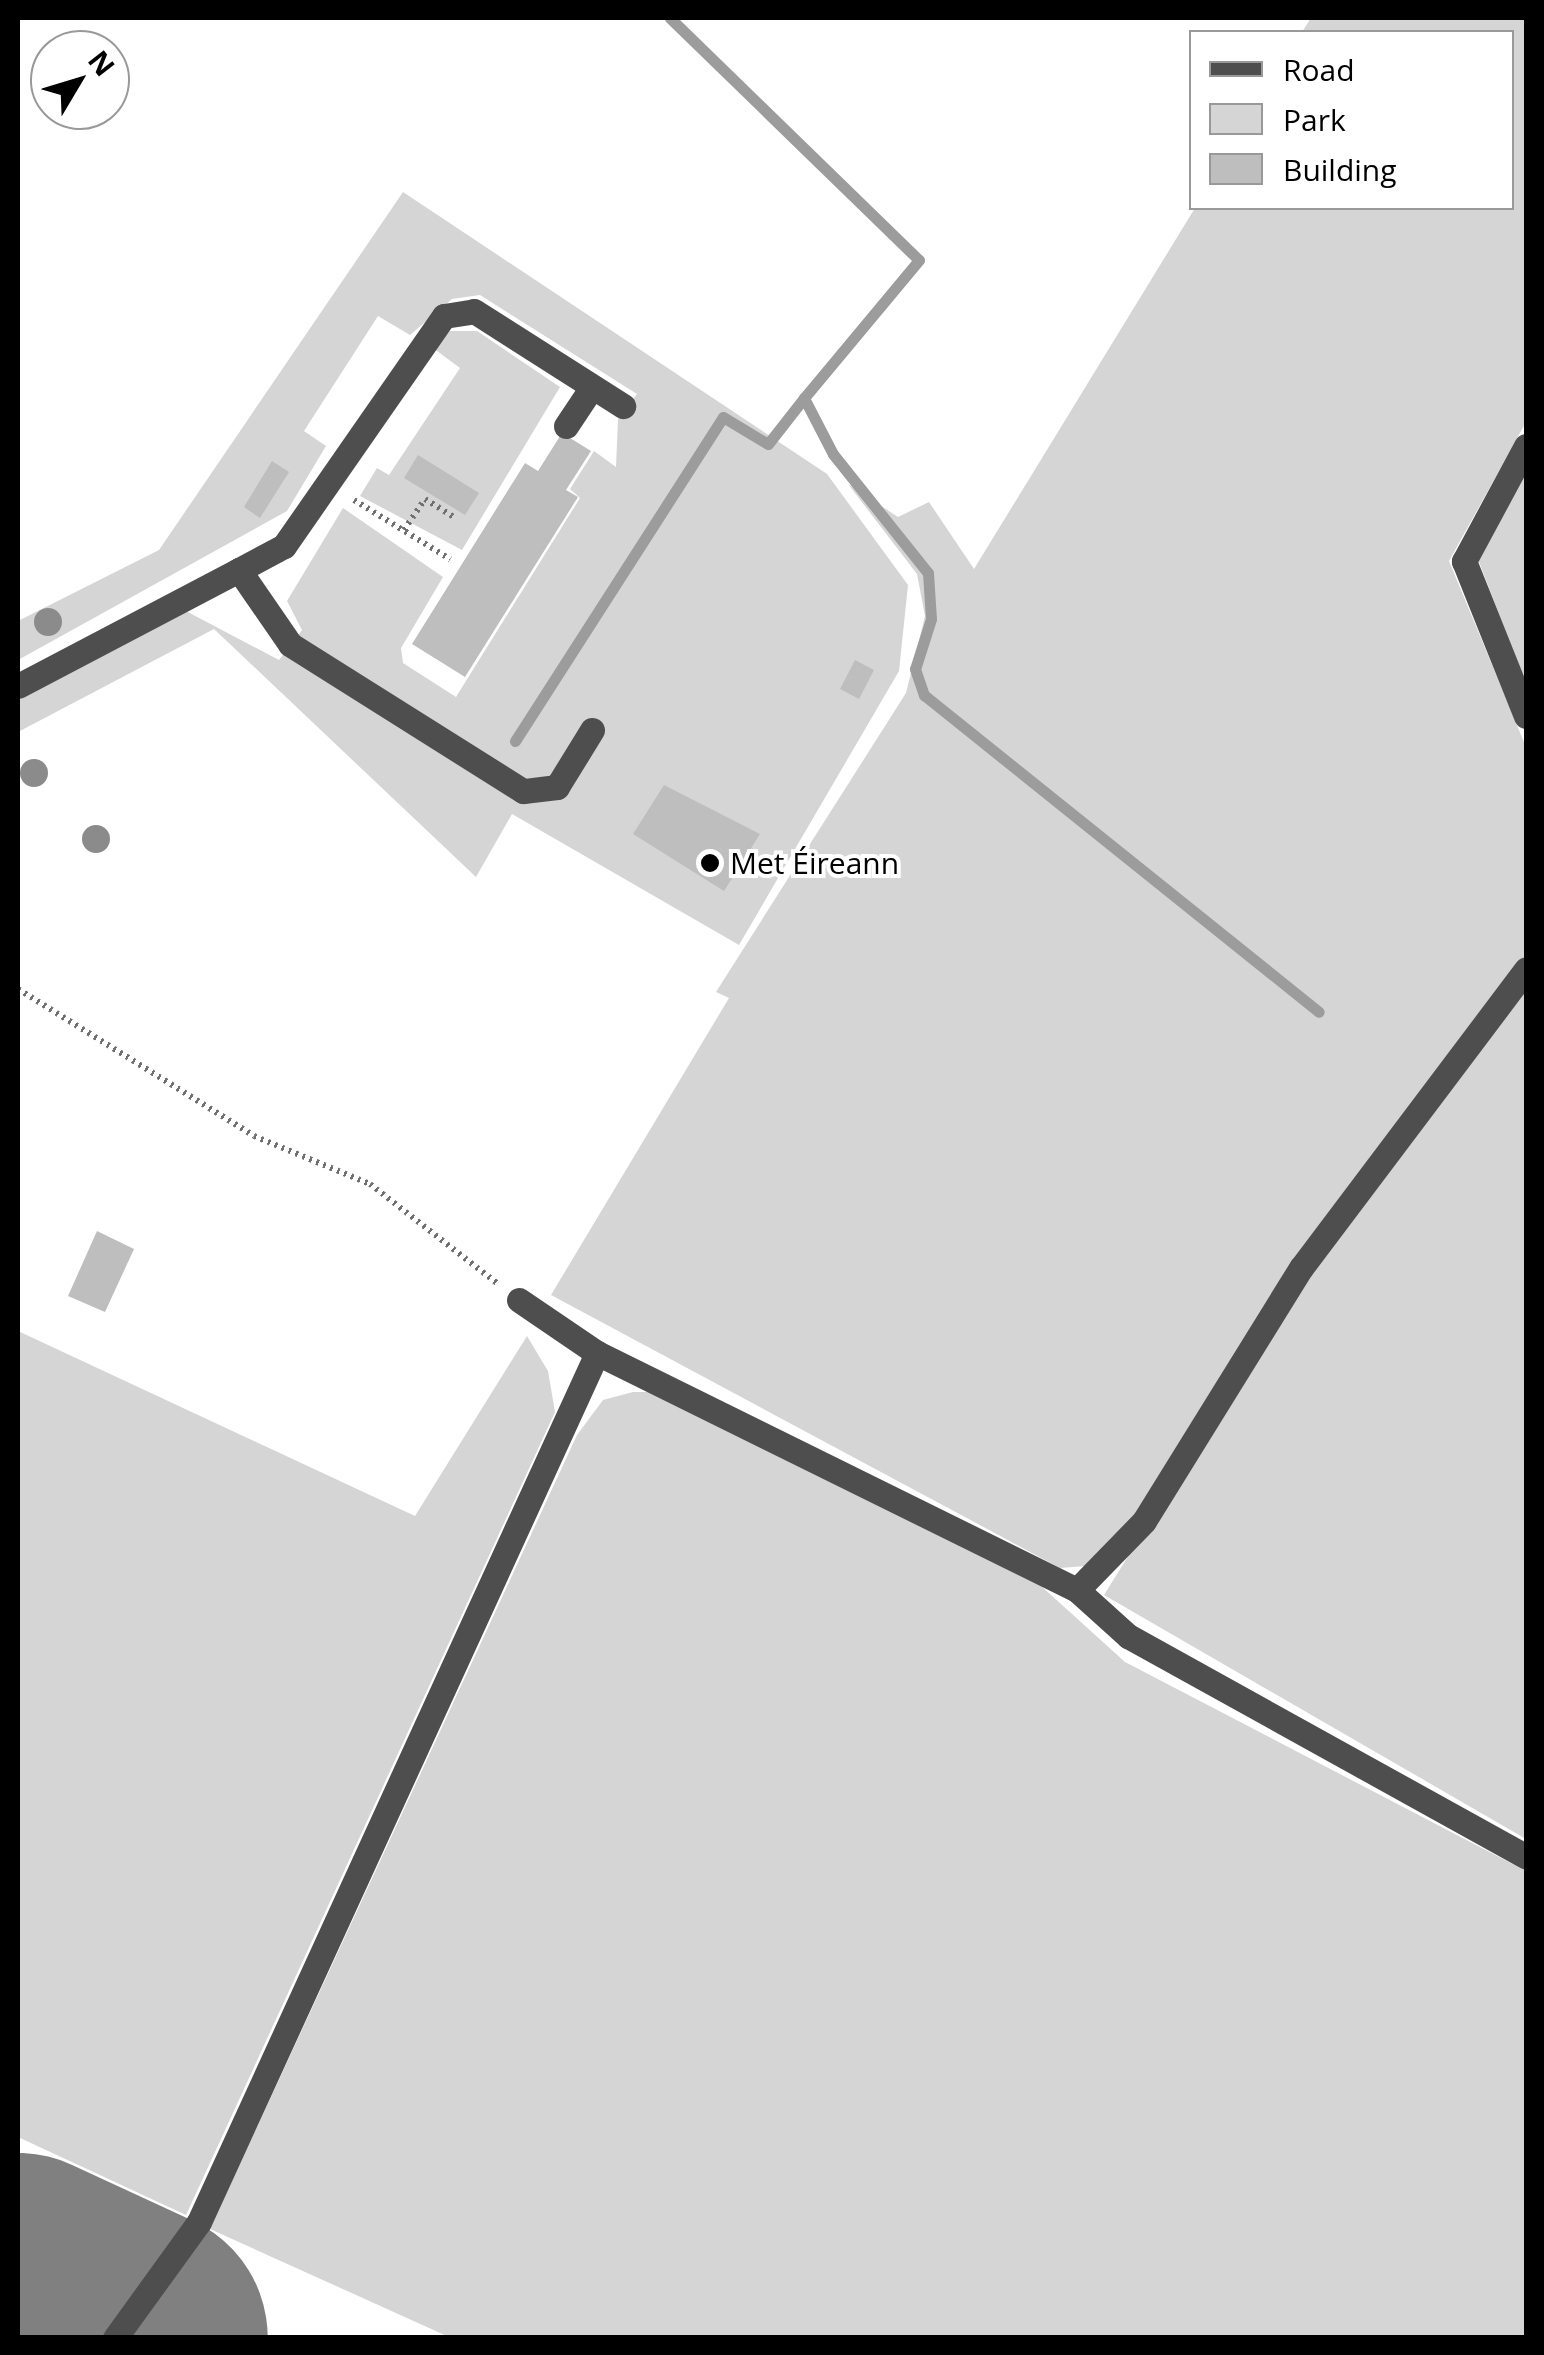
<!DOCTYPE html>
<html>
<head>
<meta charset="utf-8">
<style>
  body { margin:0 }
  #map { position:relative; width:1544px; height:2355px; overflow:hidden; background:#fff; font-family:"Open Sans",sans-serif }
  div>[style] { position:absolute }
  .green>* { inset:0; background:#d5d5d5 }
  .stream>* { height:11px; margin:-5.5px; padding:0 5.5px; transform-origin:5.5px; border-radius:5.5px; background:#9c9c9c }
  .runway>* { height:258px; margin:-129px; padding:0 129px; transform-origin:129px; border-radius:129px; background:#808080 }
  .building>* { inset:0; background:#bebebe }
  .path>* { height:6px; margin-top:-3px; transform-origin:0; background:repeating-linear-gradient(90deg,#707070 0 2.5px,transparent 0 7.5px) }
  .minor>* { height:25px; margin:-12.5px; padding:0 12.5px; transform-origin:12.5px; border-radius:12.5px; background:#4e4e4e }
  .trees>* { width:28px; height:28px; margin:-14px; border-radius:50%; background:#8b8b8b }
  .dots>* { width:28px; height:28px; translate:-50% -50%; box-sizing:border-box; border:5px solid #fff; border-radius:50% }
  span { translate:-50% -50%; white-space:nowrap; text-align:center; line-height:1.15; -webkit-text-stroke:8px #fff; paint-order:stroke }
  .poi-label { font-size:30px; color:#000 }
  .left { translate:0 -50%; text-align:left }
  .frame { position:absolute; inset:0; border:20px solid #000; pointer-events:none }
  .legend { position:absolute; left:1189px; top:30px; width:325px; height:180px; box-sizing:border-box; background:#fff; border:2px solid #999; margin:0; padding:12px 18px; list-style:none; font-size:30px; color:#000 }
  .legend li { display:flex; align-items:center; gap:20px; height:50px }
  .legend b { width:50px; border:2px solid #999 }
  .north { position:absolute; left:30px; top:30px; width:100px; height:100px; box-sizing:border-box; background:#fff; border:2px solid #999; border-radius:50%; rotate:52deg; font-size:28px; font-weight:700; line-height:40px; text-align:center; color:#000 }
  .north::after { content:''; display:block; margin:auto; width:35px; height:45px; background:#000; clip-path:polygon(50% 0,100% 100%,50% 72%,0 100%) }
</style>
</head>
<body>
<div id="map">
  <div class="green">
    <i style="clip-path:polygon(1311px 18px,1526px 18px,1526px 422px,1449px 561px,1526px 747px,1526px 957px,1124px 1532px,1086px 1566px,1060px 1568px,551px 1295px,729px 998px,716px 992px,906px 693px,925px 616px,917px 574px,848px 484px,898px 517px,929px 502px,974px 569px,1195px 208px,1512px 208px,1512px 32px,1302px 32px)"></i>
    <i style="clip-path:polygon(403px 192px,827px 474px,908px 585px,899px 671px,739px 945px,512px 814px,476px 877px,214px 629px,18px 732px,18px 700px,184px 610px,279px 660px,302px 630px,287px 601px,343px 508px,443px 577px,401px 648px,403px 663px,456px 697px,580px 498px,570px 489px,594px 451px,616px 467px,618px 419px,637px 394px,480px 295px,452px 299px,410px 335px,378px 316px,304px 431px,326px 446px,287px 511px,18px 660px,18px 621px,159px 550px)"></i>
    <i style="clip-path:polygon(450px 331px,477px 331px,560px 387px,462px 550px,360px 496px,377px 468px,389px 475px,460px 368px,433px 348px)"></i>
    <i style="clip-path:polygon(1526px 466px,1526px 685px,1478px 559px)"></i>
    <i style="clip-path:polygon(1526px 981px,1526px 1839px,1104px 1595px,1281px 1310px)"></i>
    <i style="clip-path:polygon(18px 1331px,415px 1516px,527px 1336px,548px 1371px,555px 1412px,186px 2215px,18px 2137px)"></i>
    <i style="clip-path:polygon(633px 1392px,656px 1392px,1040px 1585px,1125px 1662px,1526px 1871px,1526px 2337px,449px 2337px,210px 2229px,577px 1435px,603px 1400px)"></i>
  </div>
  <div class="stream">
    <i style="left:670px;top:18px;width:347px;rotate:44.2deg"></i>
    <i style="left:919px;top:260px;width:180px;rotate:129.8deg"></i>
    <i style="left:515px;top:741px;width:385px;rotate:-57.3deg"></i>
    <i style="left:723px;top:417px;width:52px;rotate:31deg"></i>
    <i style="left:768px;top:444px;width:58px;rotate:-52deg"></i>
    <i style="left:804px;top:398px;width:63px;rotate:62.6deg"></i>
    <i style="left:833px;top:454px;width:152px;rotate:51.4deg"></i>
    <i style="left:928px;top:573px;width:46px;rotate:86.3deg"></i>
    <i style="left:931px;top:619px;width:52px;rotate:107.7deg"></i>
    <i style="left:915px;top:669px;width:28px;rotate:71deg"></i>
    <i style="left:924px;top:695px;width:506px;rotate:38.75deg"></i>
  </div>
  <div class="runway">
    <i style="left:18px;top:2282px;width:133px;rotate:24.8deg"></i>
  </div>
  <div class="building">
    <i style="clip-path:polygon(562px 433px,591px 451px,566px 490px,578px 497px,465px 677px,412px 644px,525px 463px,538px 471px)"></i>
    <i style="clip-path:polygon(418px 455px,479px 493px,465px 515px,404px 478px)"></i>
    <i style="clip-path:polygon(272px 461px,289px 472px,260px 518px,244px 507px)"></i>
    <i style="clip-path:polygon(855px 660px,874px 670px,859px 699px,840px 689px)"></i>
    <i style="clip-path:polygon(664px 785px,760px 834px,724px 891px,633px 834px)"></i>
    <i style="clip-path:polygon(97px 1231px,134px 1249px,105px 1312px,68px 1296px)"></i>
  </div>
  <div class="path">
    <i style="left:354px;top:500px;width:113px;rotate:31.6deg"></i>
    <i style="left:404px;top:530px;width:37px;rotate:-56deg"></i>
    <i style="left:425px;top:499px;width:34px;rotate:32deg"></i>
    <i style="left:18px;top:989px;width:278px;rotate:31.9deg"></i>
    <i style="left:254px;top:1136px;width:126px;rotate:22.5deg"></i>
    <i style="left:370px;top:1184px;width:162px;rotate:38deg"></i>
  </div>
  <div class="minor">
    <i style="left:566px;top:426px;width:47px;rotate:-56.3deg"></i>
    <i style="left:1526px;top:446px;width:131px;rotate:118.3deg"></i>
    <i style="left:1464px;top:561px;width:167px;rotate:68.2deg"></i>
    <i style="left:18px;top:686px;width:250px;rotate:-27.7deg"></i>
    <i style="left:592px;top:730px;width:67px;rotate:121.6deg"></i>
    <i style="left:557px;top:787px;width:34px;rotate:173deg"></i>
    <i style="left:523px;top:791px;width:275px;rotate:-147.8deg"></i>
    <i style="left:290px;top:644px;width:90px;rotate:-124.6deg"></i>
    <i style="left:239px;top:570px;width:51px;rotate:-28.1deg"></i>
    <i style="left:284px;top:546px;width:280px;rotate:-55.2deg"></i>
    <i style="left:444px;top:316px;width:30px;rotate:-9deg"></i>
    <i style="left:474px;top:311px;width:177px;rotate:32.5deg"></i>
    <i style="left:519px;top:1300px;width:94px;rotate:34.2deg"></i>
    <i style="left:597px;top:1353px;width:535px;rotate:26.28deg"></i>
    <i style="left:1077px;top:1590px;width:69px;rotate:42deg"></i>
    <i style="left:1128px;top:1636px;width:455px;rotate:29deg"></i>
    <i style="left:1077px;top:1590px;width:96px;rotate:-45.8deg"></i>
    <i style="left:1144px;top:1521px;width:298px;rotate:-58.2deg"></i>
    <i style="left:1301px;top:1268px;width:374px;rotate:-53deg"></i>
    <i style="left:115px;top:2338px;width:143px;rotate:-54.1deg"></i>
    <i style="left:199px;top:2222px;width:956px;rotate:-65.39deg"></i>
  </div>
  <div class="trees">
    <i style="left:48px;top:622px"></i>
    <i style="left:34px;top:773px"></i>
    <i style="left:96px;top:839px"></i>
  </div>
  <div class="dots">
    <i style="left:710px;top:863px;background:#000"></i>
  </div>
  <div class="poi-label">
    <span class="left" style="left:730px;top:863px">Met Éireann</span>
  </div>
  <div class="frame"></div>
  <ul class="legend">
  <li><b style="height:12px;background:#4e4e4e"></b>Road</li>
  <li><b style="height:28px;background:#d5d5d5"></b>Park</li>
  <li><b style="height:28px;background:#bebebe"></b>Building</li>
  </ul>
  <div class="north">N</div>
</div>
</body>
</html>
